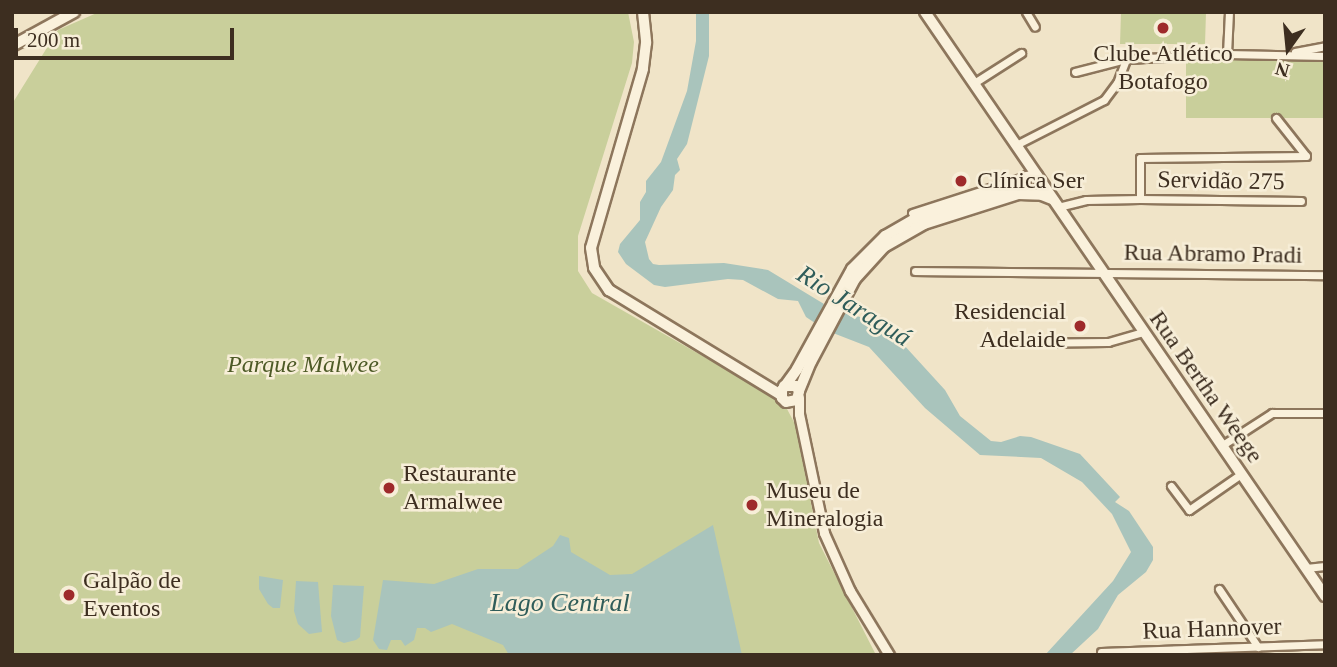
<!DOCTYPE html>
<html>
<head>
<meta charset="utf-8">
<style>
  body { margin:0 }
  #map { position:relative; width:1337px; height:667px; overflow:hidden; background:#f0e4c8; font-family:"Times New Roman",serif }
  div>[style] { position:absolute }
  .green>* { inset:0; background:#c9cf9b }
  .water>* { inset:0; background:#a9c4bc }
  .roads { filter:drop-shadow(2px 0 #8d765c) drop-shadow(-2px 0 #8d765c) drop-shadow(0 2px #8d765c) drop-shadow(0 -2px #8d765c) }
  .minor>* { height:7px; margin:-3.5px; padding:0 3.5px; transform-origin:3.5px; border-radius:3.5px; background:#faf1dc }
  .tertiary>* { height:9px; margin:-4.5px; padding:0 4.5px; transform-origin:4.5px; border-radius:4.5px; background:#faf1dc }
  .secondary>* { height:10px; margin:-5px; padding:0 5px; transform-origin:5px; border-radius:5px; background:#faf1dc }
  .dots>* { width:19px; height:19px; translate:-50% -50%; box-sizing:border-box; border:4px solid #f7eed8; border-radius:50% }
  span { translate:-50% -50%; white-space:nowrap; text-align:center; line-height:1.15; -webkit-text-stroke:5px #f7eed8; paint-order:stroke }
  .poi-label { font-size:24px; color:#3d2e20 }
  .left { translate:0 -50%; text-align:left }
  .right { translate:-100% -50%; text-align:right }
  .street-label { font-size:24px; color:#3d2e20 }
  .park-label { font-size:24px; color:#4d5a26; font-style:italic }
  .water-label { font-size:26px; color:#2f5d5a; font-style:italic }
  .frame { position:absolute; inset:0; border:14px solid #3d2e20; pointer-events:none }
  .north { position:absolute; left:1253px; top:14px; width:70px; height:70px; -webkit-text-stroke:5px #f7eed8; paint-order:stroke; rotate:195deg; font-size:19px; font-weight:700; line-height:28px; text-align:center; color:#3d2e20 }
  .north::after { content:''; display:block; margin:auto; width:24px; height:32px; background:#3d2e20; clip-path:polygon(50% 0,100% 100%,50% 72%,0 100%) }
  .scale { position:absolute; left:14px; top:28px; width:220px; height:32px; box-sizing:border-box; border:4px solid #3d2e20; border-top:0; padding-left:9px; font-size:21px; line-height:24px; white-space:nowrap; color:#3d2e20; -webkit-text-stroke:5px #f7eed8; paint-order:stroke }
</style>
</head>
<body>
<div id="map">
  <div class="green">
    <i style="clip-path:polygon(99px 12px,628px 12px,634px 42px,632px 63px,578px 236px,578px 271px,592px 293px,773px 396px,787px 409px,795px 424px,819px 543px,876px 655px,12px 655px,12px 104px,58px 30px)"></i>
    <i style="clip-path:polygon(1121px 12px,1206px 12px,1205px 44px,1120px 44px)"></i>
    <i style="clip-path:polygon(1186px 58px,1325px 58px,1325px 118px,1186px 118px)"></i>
  </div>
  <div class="water">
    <i style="clip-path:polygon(696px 12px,709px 12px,709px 56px,687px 144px,677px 159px,680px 170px,675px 175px,673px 190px,661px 207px,645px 242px,649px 259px,653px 264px,659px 265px,724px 263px,768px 270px,824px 304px,815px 323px,806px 317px,798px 301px,778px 299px,743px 280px,728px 279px,665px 287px,654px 285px,626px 264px,618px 252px,620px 244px,640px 220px,640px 202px,646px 192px,646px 181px,661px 162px,687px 91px,696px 41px)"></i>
    <i style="clip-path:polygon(843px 313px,869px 319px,903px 344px,945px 390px,960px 416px,991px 441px,1001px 442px,1020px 436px,1031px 437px,1080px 454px,1120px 497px,1115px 502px,1129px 511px,1153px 547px,1153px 560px,1146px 572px,1118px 595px,1098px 629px,1070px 655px,1045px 655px,1113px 581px,1131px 552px,1112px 514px,1082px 482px,1041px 458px,980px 455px,925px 408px,869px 347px,833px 333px)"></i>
    <i style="clip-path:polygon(713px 525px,742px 655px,509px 655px,503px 645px,452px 624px,431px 632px,425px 628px,417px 628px,414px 640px,405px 646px,401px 640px,391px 640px,387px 650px,379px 649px,373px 640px,383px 580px,434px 584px,478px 569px,518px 569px,553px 546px,560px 535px,569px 538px,571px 552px,610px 575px,632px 574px)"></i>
    <i style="clip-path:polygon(259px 576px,283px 580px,280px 608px,273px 608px,268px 604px,259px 589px)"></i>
    <i style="clip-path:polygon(296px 581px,318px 582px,322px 632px,309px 634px,298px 624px,294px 611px)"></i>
    <i style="clip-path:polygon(333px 585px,364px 586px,360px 637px,356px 640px,344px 643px,337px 640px,331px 616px)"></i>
  </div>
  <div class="roads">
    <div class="minor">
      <i style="left:1026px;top:12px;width:17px;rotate:59deg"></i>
      <i style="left:1295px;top:52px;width:31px;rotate:-11deg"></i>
      <i style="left:1227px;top:54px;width:42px;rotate:-87.3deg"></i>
      <i style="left:1075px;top:72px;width:53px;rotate:-14.3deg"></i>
      <i style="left:974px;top:83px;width:56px;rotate:-32.6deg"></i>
      <i style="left:1276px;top:118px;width:48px;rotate:51.7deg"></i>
      <i style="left:1016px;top:145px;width:99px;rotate:-27.1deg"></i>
      <i style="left:1104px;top:100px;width:21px;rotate:-53deg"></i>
      <i style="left:1117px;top:83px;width:26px;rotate:-69deg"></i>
      <i style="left:1126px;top:59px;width:101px;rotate:-2.8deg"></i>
      <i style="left:1227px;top:54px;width:98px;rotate:1.2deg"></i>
      <i style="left:1140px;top:199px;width:161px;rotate:0.7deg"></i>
      <i style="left:1058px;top:207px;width:29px;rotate:-14deg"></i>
      <i style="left:1086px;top:200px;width:54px;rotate:-1.1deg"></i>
      <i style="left:1140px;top:199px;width:41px;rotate:-90deg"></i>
      <i style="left:1140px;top:158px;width:166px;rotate:-0.7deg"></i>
      <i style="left:912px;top:213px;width:118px;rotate:-17.8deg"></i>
      <i style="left:915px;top:271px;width:410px;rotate:0.6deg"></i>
      <i style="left:1011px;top:343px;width:97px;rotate:-0.6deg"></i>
      <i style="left:1108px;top:342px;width:36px;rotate:-16deg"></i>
      <i style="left:1221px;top:446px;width:61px;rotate:-32.9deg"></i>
      <i style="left:1272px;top:413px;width:53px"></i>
      <i style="left:1171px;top:486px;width:30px;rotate:53deg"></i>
      <i style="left:1189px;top:510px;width:63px;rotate:-34.7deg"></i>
      <i style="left:1306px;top:568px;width:19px;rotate:-6deg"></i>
      <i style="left:1219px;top:589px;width:70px;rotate:56.1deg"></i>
      <i style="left:1101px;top:652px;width:224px;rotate:-2deg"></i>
    </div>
    <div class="tertiary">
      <i style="left:799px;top:397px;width:17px;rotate:90deg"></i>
      <i style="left:799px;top:414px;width:122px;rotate:78.1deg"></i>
      <i style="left:824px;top:533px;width:64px;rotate:65.9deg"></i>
      <i style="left:850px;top:591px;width:75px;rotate:58.6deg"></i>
    </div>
    <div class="secondary">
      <i style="left:643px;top:12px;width:31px;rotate:84deg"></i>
      <i style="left:646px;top:43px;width:26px;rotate:97deg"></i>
      <i style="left:643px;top:69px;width:186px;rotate:106.2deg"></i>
      <i style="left:591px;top:248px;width:20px;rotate:81deg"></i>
      <i style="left:594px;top:268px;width:27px;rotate:56deg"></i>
      <i style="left:609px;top:290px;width:202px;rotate:31.4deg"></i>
      <i style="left:925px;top:12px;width:708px;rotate:55.59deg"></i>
      <i style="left:12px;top:46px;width:71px;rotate:-28.7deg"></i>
      <i style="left:784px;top:386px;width:12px"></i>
      <i style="left:796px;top:386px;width:6px;rotate:59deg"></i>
      <i style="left:799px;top:391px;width:9px;rotate:103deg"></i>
      <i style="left:797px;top:400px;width:11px;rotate:170deg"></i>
      <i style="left:786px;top:402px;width:6px;rotate:-135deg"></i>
      <i style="left:782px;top:398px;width:8px;rotate:-90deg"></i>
      <i style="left:782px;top:390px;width:26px;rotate:-54deg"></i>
      <i style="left:797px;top:369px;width:114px;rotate:-61.2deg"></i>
      <i style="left:852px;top:269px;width:47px;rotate:-45deg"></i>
      <i style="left:885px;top:236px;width:34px;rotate:-30deg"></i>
      <i style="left:915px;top:219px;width:107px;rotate:-17.4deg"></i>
      <i style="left:1017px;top:187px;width:14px;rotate:-45deg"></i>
      <i style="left:1027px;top:177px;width:10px;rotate:-11deg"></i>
      <i style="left:799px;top:391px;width:31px;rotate:-68deg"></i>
      <i style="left:811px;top:362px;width:94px;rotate:-62.1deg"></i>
      <i style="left:855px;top:279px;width:43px;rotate:-47.8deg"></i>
      <i style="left:884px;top:247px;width:46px;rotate:-29.9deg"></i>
      <i style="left:924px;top:224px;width:99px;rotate:-17.7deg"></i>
      <i style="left:1018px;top:194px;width:24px;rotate:2deg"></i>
      <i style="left:1042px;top:195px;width:11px;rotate:22deg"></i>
    </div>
  </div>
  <div class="dots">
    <i style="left:1163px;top:28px;background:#9e2a2b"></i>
    <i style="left:961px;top:181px;background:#9e2a2b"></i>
    <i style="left:1080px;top:326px;background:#9e2a2b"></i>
    <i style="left:389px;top:488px;background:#9e2a2b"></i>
    <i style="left:752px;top:505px;background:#9e2a2b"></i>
    <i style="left:69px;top:595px;background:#9e2a2b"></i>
  </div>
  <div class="poi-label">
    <span style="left:1163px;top:68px">Clube Atlético<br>Botafogo</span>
    <span class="left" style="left:977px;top:181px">Clínica Ser</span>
    <span class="right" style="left:1066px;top:326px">Residencial<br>Adelaide</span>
    <span class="left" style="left:403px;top:488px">Restaurante<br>Armalwee</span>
    <span class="left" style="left:766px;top:505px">Museu de<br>Mineralogia</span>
    <span class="left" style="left:83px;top:595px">Galpão de<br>Eventos</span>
  </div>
  <div class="street-label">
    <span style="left:1221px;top:181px;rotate:1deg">Servidão 275</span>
    <span style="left:1213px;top:254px;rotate:1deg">Rua Abramo Pradi</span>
    <span style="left:1206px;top:387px;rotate:55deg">Rua Bertha Weege</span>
    <span style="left:1212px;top:629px;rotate:-2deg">Rua Hannover</span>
  </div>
  <div class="park-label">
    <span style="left:303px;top:365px">Parque Malwee</span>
  </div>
  <div class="water-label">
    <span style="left:854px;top:306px;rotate:32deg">Rio Jaraguá</span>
    <span style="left:560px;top:603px">Lago Central</span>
  </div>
  <div class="frame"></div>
  <div class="north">N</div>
  <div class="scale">200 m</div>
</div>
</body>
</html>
